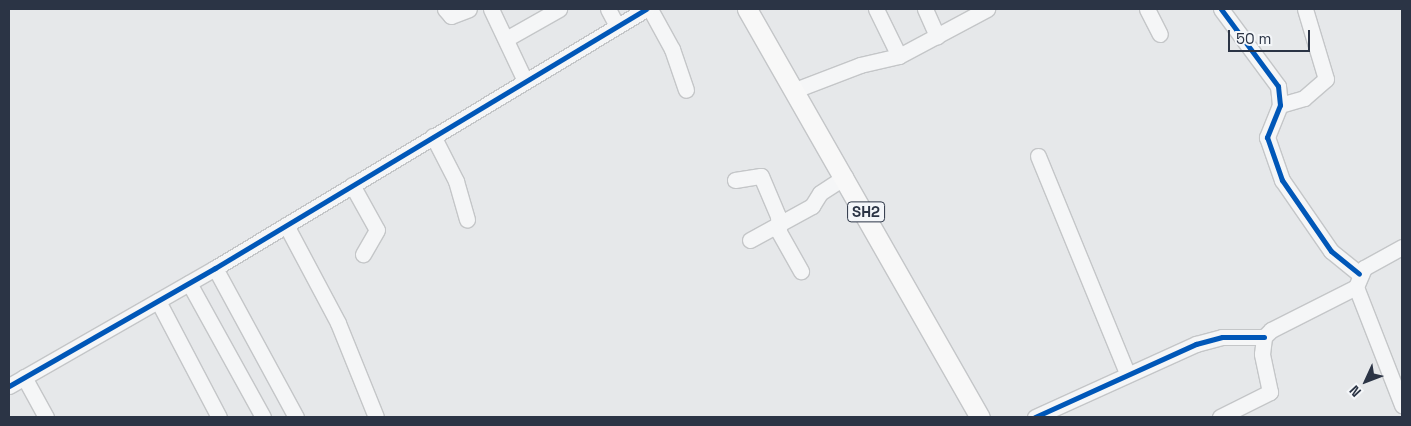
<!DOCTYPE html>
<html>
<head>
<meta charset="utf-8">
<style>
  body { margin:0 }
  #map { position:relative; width:1411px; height:426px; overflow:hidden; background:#e6e8ea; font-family:"Space Grotesk",sans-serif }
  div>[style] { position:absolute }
  .roads { filter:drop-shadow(1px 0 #c4c6c8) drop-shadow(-1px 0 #c4c6c8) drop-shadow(0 1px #c4c6c8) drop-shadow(0 -1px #c4c6c8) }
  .minor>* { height:15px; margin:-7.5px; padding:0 7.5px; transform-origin:7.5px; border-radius:7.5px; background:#f5f6f7 }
  .major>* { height:19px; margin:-9.5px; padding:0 9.5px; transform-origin:9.5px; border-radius:9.5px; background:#f8f8f8 }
  .cycleway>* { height:5px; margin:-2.5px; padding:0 2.5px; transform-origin:2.5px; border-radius:2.5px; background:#0057b8 }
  span { translate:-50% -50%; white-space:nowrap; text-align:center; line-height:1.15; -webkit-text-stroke:4.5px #f4f6f9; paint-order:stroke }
  .shield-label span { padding:1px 4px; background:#f4f6f9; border:1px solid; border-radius:4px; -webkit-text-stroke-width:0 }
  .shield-label { font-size:15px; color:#2b3445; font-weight:700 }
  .frame { position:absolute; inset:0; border:10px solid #2b3445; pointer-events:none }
  .north { position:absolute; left:1341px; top:356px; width:50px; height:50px; -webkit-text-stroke:4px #f4f6f9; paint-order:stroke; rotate:227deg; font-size:14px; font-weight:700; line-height:20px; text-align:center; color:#2b3445 }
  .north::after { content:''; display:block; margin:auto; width:18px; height:22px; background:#2b3445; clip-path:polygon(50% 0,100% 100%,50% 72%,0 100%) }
  .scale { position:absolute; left:1228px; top:30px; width:82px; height:22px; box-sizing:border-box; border:2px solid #2b3445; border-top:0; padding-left:6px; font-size:15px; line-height:18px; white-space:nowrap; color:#2b3445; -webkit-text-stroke:4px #f4f6f9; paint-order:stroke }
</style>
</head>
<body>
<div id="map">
  <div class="roads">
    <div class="minor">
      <i style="left:445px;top:9px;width:9px;rotate:49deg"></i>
      <i style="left:451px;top:16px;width:19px;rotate:-21deg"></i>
      <i style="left:491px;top:9px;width:80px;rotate:64.7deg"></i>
      <i style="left:608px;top:9px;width:19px;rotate:62deg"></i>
      <i style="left:650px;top:9px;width:46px;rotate:61.2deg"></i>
      <i style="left:672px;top:49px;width:43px;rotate:71.1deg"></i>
      <i style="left:876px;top:9px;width:52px;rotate:63.9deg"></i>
      <i style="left:925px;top:9px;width:30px;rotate:66deg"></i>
      <i style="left:1147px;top:9px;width:28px;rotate:63deg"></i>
      <i style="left:1221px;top:9px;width:96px;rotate:53.5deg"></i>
      <i style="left:1278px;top:86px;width:19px;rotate:84deg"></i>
      <i style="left:1280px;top:105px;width:35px;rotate:112deg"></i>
      <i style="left:1267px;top:137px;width:46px;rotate:70.8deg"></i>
      <i style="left:1282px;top:180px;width:86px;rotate:55.4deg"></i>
      <i style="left:1331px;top:251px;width:36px;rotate:39deg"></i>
      <i style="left:506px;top:39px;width:61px;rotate:-29.5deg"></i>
      <i style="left:795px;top:90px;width:70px;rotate:-21deg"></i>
      <i style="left:860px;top:65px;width:40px;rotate:-13deg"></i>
      <i style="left:899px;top:56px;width:100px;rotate:-28.1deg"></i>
      <i style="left:1280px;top:105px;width:25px;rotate:-16deg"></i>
      <i style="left:1304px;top:98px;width:29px;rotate:-41deg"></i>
      <i style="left:1326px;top:79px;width:73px;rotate:-106.7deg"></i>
      <i style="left:433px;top:136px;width:51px;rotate:62.9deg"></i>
      <i style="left:456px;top:181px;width:40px;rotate:74deg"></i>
      <i style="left:1038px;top:156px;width:235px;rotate:67.7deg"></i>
      <i style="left:735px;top:180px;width:26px;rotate:-9deg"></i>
      <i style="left:761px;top:176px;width:43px;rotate:67deg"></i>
      <i style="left:778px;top:216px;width:16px;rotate:86deg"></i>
      <i style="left:779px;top:232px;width:45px;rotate:60.6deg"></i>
      <i style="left:352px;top:185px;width:51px;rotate:60.9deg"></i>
      <i style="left:377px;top:230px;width:28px;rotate:120deg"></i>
      <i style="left:286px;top:225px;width:111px;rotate:62deg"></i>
      <i style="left:338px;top:323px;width:101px;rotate:68deg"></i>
      <i style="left:750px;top:240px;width:71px;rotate:-28.7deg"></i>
      <i style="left:812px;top:206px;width:15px;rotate:-58deg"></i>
      <i style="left:820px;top:193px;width:30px;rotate:-33deg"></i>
      <i style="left:1402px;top:247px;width:43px;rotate:151.1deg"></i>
      <i style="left:1364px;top:268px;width:21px;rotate:113deg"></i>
      <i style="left:1356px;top:287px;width:127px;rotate:68.7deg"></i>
      <i style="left:215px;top:268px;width:170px;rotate:61.5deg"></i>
      <i style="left:189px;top:283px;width:153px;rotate:61.1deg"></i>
      <i style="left:158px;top:301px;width:131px;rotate:62.3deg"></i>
      <i style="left:24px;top:377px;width:46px;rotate:61.2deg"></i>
      <i style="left:9px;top:386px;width:237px;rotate:-29.8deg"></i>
      <i style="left:215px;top:268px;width:503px;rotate:-31deg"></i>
      <i style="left:1035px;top:417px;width:177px;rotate:-24.4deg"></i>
      <i style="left:1196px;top:344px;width:27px;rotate:-15deg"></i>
      <i style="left:1222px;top:337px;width:42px"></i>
      <i style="left:1220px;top:417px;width:56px;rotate:-26.6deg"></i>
      <i style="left:1270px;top:392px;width:39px;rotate:-102deg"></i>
      <i style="left:1262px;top:354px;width:17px;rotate:-83deg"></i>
      <i style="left:1264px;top:337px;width:10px;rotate:-45deg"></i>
      <i style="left:1271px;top:330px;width:95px;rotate:-26.8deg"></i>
    </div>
    <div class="major">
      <i style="left:747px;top:9px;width:470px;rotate:60.3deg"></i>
    </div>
  </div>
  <div class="cycleway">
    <i style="left:1221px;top:9px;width:96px;rotate:53.5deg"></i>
    <i style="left:1278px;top:86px;width:19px;rotate:84deg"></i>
    <i style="left:1280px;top:105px;width:35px;rotate:112deg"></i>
    <i style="left:1267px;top:137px;width:46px;rotate:70.8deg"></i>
    <i style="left:1282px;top:180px;width:86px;rotate:55.4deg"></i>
    <i style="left:1331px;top:251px;width:36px;rotate:39deg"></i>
    <i style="left:9px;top:386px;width:237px;rotate:-29.8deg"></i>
    <i style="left:215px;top:268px;width:503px;rotate:-31deg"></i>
    <i style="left:1035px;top:417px;width:177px;rotate:-24.4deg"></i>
    <i style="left:1196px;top:344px;width:27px;rotate:-15deg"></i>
    <i style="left:1222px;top:337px;width:42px"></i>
  </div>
  <div class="shield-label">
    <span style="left:866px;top:212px">SH2</span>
  </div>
  <div class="frame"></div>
  <div class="north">N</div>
  <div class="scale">50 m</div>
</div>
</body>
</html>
